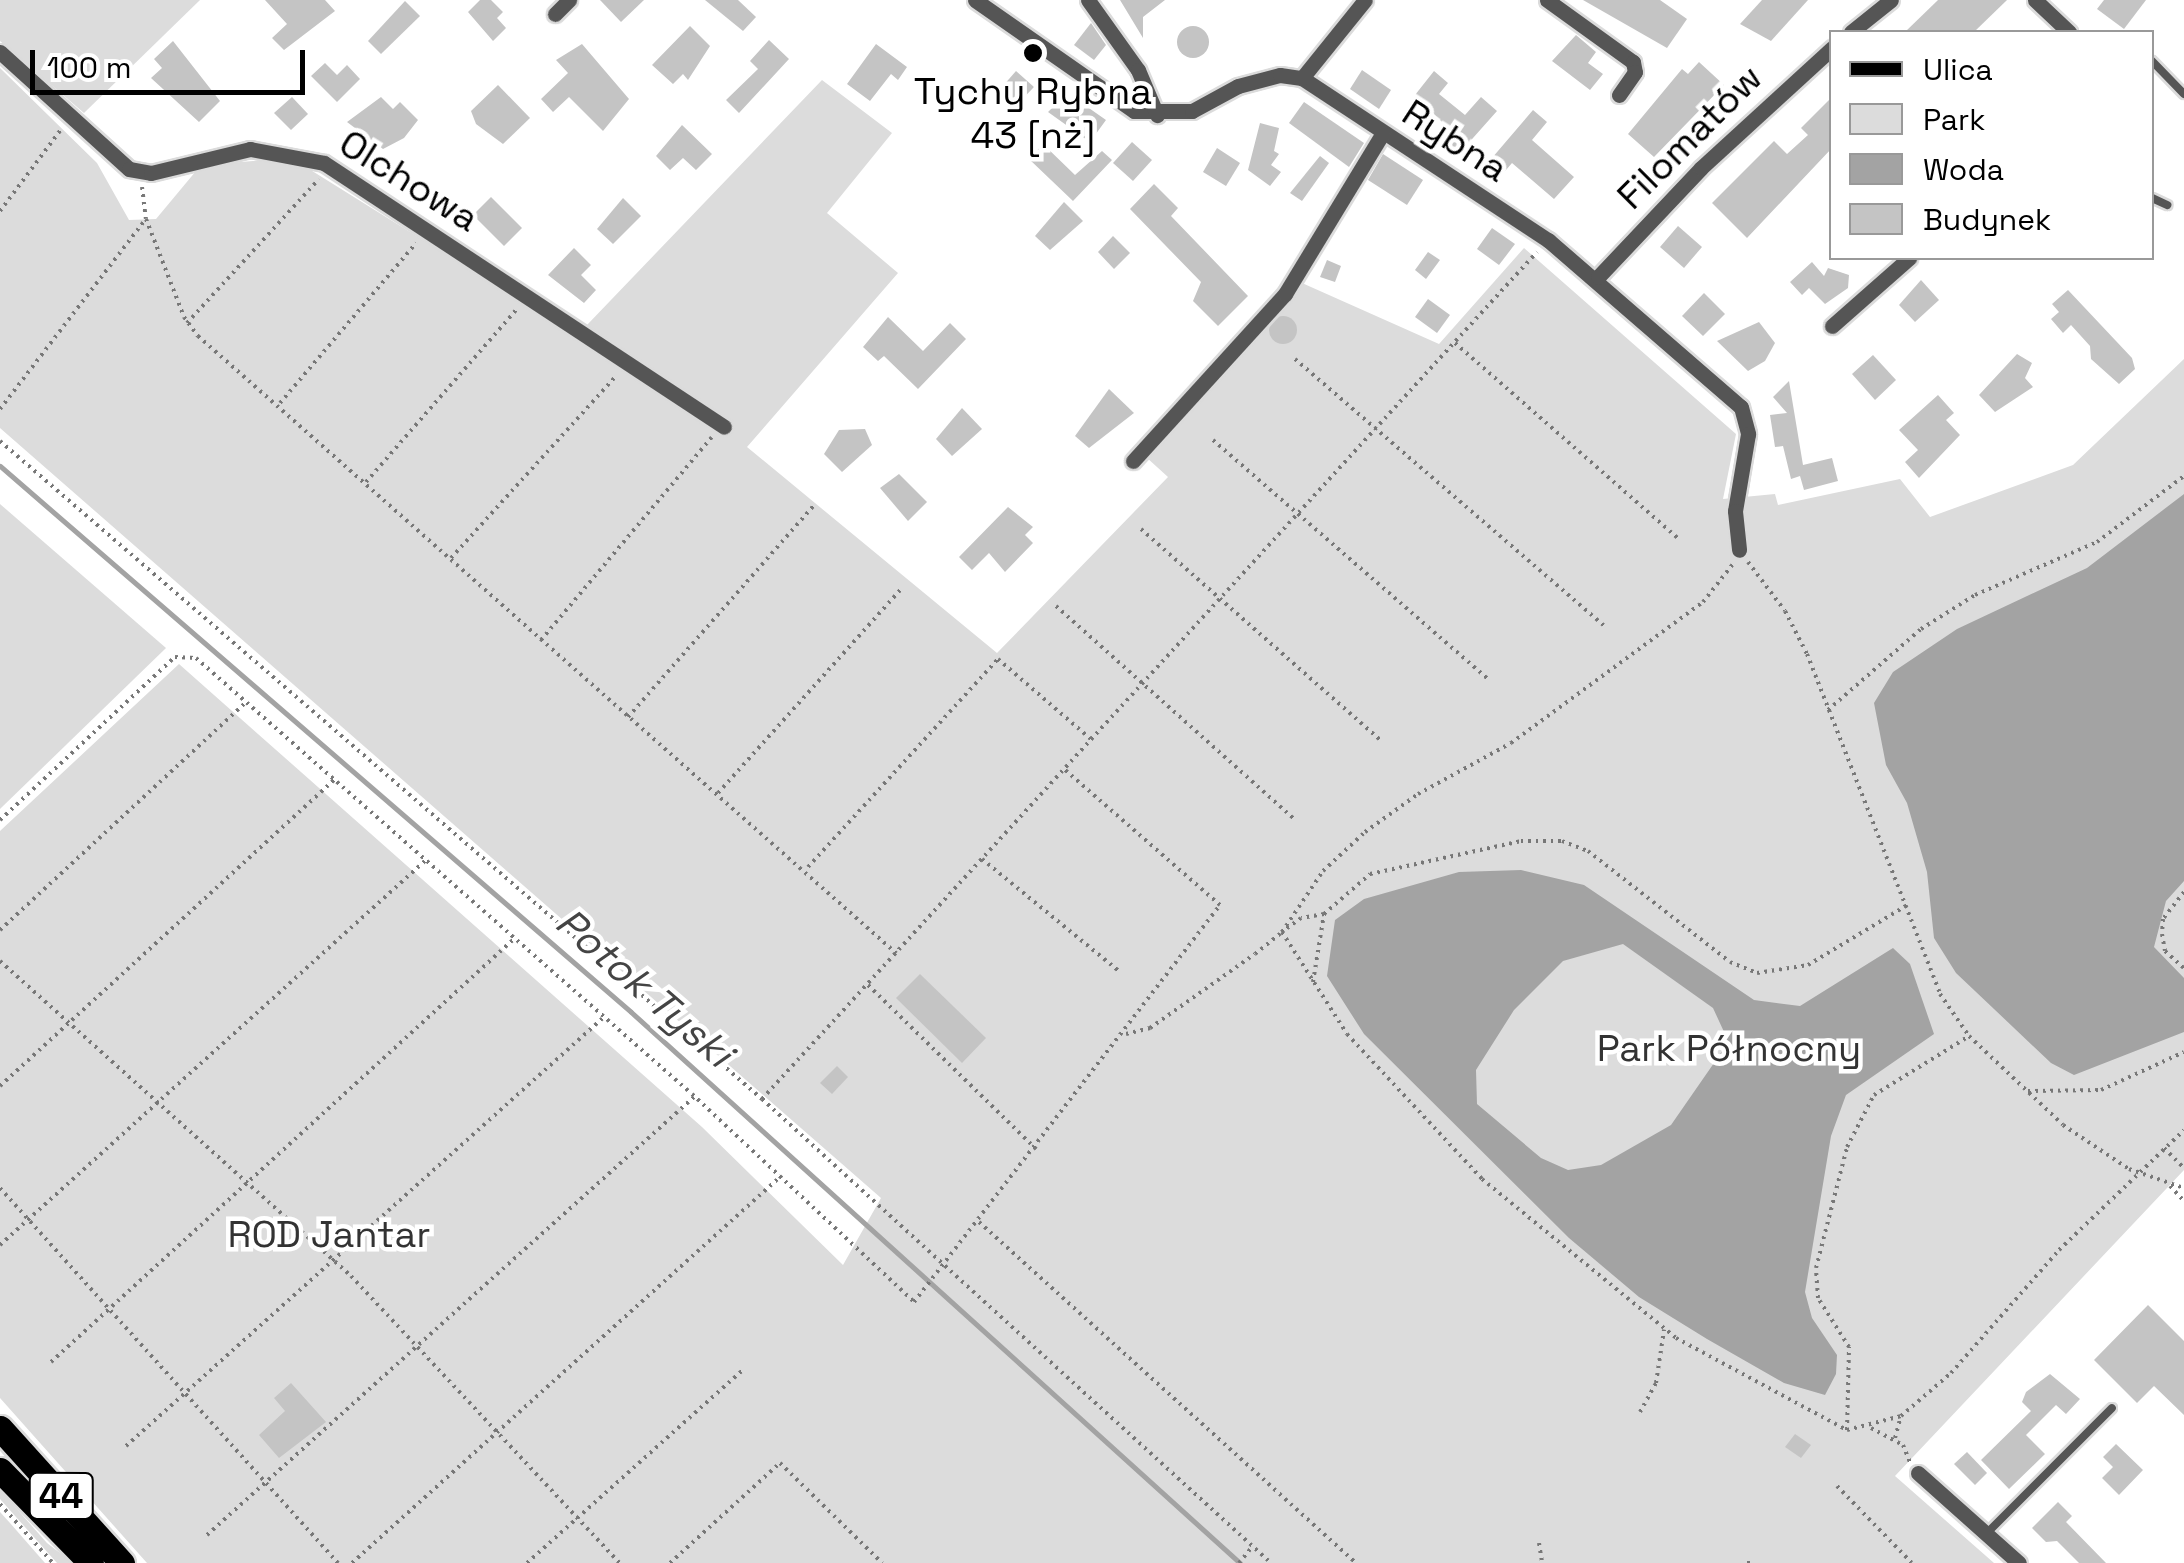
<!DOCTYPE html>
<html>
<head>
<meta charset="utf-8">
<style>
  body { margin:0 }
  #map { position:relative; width:2184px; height:1563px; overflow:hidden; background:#fff; font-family:"Space Grotesk",sans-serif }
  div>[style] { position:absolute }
  .green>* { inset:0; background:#dcdcdc }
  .water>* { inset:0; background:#a3a3a3 }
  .stream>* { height:5px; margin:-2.5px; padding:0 2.5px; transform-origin:2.5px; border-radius:2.5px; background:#a3a3a3 }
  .building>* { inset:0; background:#c4c4c4 }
  .round { border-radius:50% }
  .path>* { height:4px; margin-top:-2px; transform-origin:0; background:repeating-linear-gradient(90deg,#777 0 2.5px,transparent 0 7.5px) }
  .roads { filter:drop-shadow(2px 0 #dbdbdb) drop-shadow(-2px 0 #dbdbdb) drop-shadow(0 2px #dbdbdb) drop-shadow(0 -2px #dbdbdb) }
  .lane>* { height:8px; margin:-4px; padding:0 4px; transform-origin:4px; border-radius:4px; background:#555 }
  .street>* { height:15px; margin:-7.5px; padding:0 7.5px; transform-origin:7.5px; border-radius:7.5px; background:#555 }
  .primary>* { height:25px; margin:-12.5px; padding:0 12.5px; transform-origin:12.5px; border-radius:12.5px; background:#000 }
  .dots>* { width:28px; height:28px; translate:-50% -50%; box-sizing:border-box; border:5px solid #fff; border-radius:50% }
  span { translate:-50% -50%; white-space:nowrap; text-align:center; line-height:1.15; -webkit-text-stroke:9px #fff; paint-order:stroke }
  .shield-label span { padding:2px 8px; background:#fff; border:2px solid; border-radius:8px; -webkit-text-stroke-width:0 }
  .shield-label { font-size:35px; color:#000; font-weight:700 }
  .poi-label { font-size:38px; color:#000 }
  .street-label { font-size:38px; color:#000 }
  .park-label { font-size:38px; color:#333 }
  .water-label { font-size:40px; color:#444; font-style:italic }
  .legend { position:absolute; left:1829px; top:30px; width:325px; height:230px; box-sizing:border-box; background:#fff; border:2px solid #999; margin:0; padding:12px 18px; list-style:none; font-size:30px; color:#000 }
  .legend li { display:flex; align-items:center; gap:20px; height:50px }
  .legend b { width:50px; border:2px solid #999 }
  .scale { position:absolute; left:30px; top:50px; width:275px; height:45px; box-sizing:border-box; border:5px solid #000; border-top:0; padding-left:12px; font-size:30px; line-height:35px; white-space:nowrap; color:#000; -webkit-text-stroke:8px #fff; paint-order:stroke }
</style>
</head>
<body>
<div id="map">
  <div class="green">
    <i style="clip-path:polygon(0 0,200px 0,84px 113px,0 41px)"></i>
    <i style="clip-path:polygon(0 68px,97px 163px,129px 220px,156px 219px,196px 171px,217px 164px,264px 160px,309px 169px,572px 333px,587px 325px,822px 80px,892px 133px,827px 213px,898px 273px,747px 447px,997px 653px,1168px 477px,1146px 457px,1302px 283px,1439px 344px,1524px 248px,1736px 434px,1723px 499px,1775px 494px,1778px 505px,1900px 479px,1930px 517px,2073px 465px,2184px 359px,2184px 1170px,1895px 1476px,1994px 1563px,147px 1563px,0 1398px,0 831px,179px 664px,702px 1127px,843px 1265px,881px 1198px,0 428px)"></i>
    <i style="clip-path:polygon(0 504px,166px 648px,0 809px)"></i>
    <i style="clip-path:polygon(0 1490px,47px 1543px,73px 1563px,57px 1563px,0 1499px)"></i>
    <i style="clip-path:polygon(0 1512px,10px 1523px,45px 1563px,0 1563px)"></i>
  </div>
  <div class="water">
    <i style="clip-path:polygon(2184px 494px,2184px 881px,2166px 901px,2154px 947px,2184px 978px,2184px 1032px,2074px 1075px,2051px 1063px,1956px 973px,1934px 938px,1927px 872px,1907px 803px,1886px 765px,1874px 703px,1893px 672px,1957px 629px,2087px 568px)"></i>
    <i style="clip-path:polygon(evenodd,1521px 870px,1584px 885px,1754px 1000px,1800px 1006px,1893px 948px,1910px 964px,1934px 1034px,1846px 1095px,1831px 1136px,1805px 1292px,1812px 1318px,1837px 1355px,1836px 1374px,1825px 1395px,1784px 1383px,1707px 1339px,1639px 1297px,1569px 1238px,1364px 1034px,1327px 976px,1335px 920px,1364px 899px,1459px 872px,1521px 870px,1623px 944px,1713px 1008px,1725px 1034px,1723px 1050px,1671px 1125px,1601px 1165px,1568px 1170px,1541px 1158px,1477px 1104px,1476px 1070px,1514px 1010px,1563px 961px,1623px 944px)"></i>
  </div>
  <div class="stream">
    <i style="left:0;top:466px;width:834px;rotate:40.87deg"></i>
    <i style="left:631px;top:1012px;width:821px;rotate:42.14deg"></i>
  </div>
  <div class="building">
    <i style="clip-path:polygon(265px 0,325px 0,335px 11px,284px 50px,272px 38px,287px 24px)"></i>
    <i style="clip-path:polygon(480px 0,491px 0,503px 12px,497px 18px,506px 28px,493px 41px,468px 12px)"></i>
    <i style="clip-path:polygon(600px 0,644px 0,621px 22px)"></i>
    <i style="clip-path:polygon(705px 0,738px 0,756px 17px,743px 31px)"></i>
    <i style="clip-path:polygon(1120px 0,1165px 0,1143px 17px,1143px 38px)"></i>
    <i style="clip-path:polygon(1583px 0,1660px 0,1687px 19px,1667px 48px)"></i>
    <i style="clip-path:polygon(1762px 0,1808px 0,1771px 41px,1740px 24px)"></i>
    <i style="clip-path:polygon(1938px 0,2007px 0,1974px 32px,1905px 32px)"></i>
    <i style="clip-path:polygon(2104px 0,2146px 0,2124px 29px,2097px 9px)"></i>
    <i style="clip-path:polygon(405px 1px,420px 16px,381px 54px,368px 41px)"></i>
    <i style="clip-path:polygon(1091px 23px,1106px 45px,1094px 60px,1074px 45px)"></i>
    <i class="round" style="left:1177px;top:26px;width:32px;height:32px"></i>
    <i style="clip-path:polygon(690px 26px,710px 46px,688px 80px,683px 74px,673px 84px,652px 65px)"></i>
    <i style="clip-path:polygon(1576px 35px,1596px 52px,1588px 63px,1603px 74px,1590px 90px,1552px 61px)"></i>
    <i style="clip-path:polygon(769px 40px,789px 59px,739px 113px,726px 100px,758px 69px,750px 61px)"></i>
    <i style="clip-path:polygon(173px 41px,220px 101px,199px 122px,151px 78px,162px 68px,154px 59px)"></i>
    <i style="clip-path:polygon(582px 44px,629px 99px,603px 131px,569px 97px,553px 112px,541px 99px,568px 73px,556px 60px)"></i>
    <i style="clip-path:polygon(876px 44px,907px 67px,898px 80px,891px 74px,870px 101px,847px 84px)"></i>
    <i style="clip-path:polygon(1699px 62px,1724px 85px,1654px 157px,1628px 134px,1682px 69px,1688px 74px)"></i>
    <i style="clip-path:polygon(325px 63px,337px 75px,347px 65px,360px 79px,337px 102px,311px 76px)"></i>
    <i style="clip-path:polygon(1362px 70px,1391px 90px,1379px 109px,1350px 89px)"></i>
    <i style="clip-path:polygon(1016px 71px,1034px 87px,1012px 110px,995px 95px)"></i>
    <i style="clip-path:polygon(1434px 71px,1448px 83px,1439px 94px,1465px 115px,1481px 97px,1497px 111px,1457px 156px,1443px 144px,1453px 133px,1415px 95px)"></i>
    <i style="clip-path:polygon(498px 85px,530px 118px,503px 144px,476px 124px,471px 111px)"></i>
    <i style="clip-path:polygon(292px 97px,308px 114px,291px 130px,274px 113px)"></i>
    <i style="clip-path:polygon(381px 97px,393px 109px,400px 102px,418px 120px,404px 138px,383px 149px,347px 122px)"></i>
    <i style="clip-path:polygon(1832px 97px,1832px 148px,1747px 238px,1712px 203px,1774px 141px,1787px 154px,1808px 135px,1801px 128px)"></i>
    <i style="clip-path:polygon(1076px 99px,1106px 120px,1090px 142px,1048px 112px,1060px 100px,1070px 108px)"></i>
    <i style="clip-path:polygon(1304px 102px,1364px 143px,1349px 167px,1289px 123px)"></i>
    <i style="clip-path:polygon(1533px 110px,1547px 122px,1532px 140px,1574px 177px,1554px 199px,1512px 163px,1494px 184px,1480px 172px)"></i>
    <i style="clip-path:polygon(1260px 123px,1279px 128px,1274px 151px,1279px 154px,1271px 165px,1281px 172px,1270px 186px,1248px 170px)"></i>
    <i style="clip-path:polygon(682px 125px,712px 154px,696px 170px,683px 158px,670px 170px,656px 156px)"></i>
    <i style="clip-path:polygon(1132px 142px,1152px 160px,1133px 181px,1113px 163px)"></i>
    <i style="clip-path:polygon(1043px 144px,1075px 175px,1102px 151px,1112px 160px,1073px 201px,1029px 159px)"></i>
    <i style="clip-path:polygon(1217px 148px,1240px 163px,1226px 186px,1203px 172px)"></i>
    <i style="clip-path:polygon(1383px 154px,1423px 180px,1407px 205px,1368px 180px)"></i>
    <i style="clip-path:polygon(1320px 156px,1329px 163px,1302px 201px,1290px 193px)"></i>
    <i style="clip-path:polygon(1154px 184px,1178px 208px,1171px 216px,1248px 296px,1218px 326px,1193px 301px,1201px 282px,1130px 209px)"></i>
    <i style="clip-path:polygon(491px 197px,522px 228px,504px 246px,473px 215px)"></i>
    <i style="clip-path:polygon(623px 198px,641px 216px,613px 244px,597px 229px)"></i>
    <i style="clip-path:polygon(1064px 202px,1083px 221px,1050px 250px,1035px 236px)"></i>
    <i style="clip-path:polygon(1678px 226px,1702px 247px,1684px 268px,1660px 247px)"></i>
    <i style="clip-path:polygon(1492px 228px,1515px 244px,1499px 265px,1477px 249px)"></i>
    <i style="clip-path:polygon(1113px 236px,1130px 253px,1114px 269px,1098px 252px)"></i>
    <i style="clip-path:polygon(574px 248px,591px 265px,581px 275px,596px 290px,584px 303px,548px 275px)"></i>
    <i style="clip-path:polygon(1428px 252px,1440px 260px,1426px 279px,1415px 270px)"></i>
    <i style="clip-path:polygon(1327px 260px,1341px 266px,1335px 282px,1320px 277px)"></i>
    <i style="clip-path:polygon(1812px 262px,1824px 276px,1828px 268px,1849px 275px,1848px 288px,1825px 304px,1809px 288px,1802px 295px,1790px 282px)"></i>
    <i style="clip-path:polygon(1921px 280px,1939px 300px,1915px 322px,1899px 305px)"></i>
    <i style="clip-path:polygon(2068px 290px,2132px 358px,2135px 369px,2119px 384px,2091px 359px,2090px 346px,2071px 325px,2063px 333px,2051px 319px,2059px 312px,2052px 304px)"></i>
    <i style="clip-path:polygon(1704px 293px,1725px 314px,1703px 336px,1682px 316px)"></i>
    <i style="clip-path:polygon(1428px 299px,1450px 315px,1437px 333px,1415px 317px)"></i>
    <i class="round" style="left:1269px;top:316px;width:28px;height:28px"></i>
    <i style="clip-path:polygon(888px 317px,923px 351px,950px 323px,966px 339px,918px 389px,884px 356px,878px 361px,863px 347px)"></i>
    <i style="clip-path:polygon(1759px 322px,1775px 343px,1765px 361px,1748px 371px,1717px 341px)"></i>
    <i style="clip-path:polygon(2017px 354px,2032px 363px,2025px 378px,2033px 387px,1995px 412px,1979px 395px)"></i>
    <i style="clip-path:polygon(1873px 355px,1896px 380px,1875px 400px,1852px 374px)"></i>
    <i style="clip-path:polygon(1789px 381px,1803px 465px,1832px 458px,1838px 481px,1804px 490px,1800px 476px,1791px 479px,1783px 446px,1775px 447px,1770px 415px,1787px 413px,1773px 397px)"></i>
    <i style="clip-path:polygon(1109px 389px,1134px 413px,1089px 448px,1075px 436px)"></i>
    <i style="clip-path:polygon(1938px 395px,1954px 413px,1946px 420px,1960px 435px,1919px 478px,1905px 462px,1918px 450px,1899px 430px)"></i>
    <i style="clip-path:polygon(962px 408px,982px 429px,952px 456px,936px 439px)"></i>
    <i style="clip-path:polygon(865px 429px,872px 445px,842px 472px,824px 454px,839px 430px)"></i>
    <i style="clip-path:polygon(899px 474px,927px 502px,908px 521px,880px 488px)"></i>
    <i style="clip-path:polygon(1008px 507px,1033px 527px,1025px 535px,1033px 543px,1005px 572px,989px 553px,972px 570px,959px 557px)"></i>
    <i style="clip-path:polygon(920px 974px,986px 1038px,962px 1063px,896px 998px)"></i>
    <i style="clip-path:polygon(837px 1066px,848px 1077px,832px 1094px,820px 1083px)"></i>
    <i style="clip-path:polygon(2148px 1305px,2184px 1341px,2184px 1415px,2154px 1386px,2137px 1403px,2094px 1360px)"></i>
    <i style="clip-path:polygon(2050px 1374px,2080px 1399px,2066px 1414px,2056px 1405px,2026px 1435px,2045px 1454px,2009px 1489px,1981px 1460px,2031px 1411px,2022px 1402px,2026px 1392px)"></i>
    <i style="clip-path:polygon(291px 1383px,326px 1422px,279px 1458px,259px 1435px,285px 1411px,274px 1398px)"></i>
    <i style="clip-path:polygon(1795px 1434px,1811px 1445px,1801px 1458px,1785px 1447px)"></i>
    <i style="clip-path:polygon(2116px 1444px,2143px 1470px,2119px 1495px,2102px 1478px,2113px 1467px,2103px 1457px)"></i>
    <i style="clip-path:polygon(1967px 1452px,1987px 1473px,1975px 1485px,1954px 1464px)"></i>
    <i style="clip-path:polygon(2058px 1502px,2072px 1516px,2066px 1522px,2106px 1563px,2079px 1563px,2057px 1541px,2046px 1542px,2032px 1528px)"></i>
  </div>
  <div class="path">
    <i style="left:142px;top:187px;width:32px;rotate:83deg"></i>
    <i style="left:146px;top:219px;width:105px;rotate:68.8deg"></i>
    <i style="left:184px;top:317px;width:24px;rotate:54deg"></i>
    <i style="left:198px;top:336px;width:932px;rotate:41.48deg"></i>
    <i style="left:0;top:211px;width:104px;rotate:-53.2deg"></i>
    <i style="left:187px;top:323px;width:195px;rotate:-47.5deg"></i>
    <i style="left:1455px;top:343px;width:299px;rotate:41.2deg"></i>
    <i style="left:1295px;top:359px;width:408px;rotate:40.8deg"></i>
    <i style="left:280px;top:403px;width:210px;rotate:-49.6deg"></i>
    <i style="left:0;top:409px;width:240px;rotate:-52.5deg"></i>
    <i style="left:1213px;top:440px;width:364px;rotate:41deg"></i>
    <i style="left:0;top:441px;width:1007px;rotate:40.81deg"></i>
    <i style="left:762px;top:1099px;width:1148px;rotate:-47.54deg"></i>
    <i style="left:366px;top:482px;width:228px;rotate:-48.9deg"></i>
    <i style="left:1141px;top:529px;width:319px;rotate:41.4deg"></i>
    <i style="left:451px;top:558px;width:246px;rotate:-47.8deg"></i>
    <i style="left:1748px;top:562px;width:61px;rotate:52.9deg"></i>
    <i style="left:1785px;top:611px;width:48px;rotate:62.9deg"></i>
    <i style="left:1807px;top:654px;width:365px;rotate:68.6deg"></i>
    <i style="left:1940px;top:994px;width:51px;rotate:55.4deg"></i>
    <i style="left:1969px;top:1036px;width:129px;rotate:43.4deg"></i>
    <i style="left:2063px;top:1125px;width:79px;rotate:33.7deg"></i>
    <i style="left:2129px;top:1169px;width:58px;rotate:19.1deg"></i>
    <i style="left:1056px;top:606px;width:319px;rotate:41.8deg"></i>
    <i style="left:541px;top:640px;width:265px;rotate:-49.9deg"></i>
    <i style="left:1828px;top:710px;width:123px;rotate:-41.1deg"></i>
    <i style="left:1921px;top:629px;width:64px;rotate:-32.2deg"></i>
    <i style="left:1975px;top:595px;width:133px;rotate:-23.5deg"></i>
    <i style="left:2097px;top:542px;width:109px;rotate:-37.2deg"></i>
    <i style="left:628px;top:717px;width:283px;rotate:-48.7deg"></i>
    <i style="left:718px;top:793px;width:273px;rotate:-48.1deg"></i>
    <i style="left:0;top:820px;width:239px;rotate:-43deg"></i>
    <i style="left:175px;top:657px;width:21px;rotate:3deg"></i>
    <i style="left:196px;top:658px;width:660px;rotate:41.32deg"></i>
    <i style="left:692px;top:1094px;width:304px;rotate:43.1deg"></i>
    <i style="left:914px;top:1302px;width:501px;rotate:-52.38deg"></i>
    <i style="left:1220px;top:905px;width:207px;rotate:-138.9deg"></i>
    <i style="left:982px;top:859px;width:177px;rotate:39.3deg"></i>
    <i style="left:808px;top:867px;width:282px;rotate:-47.6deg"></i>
    <i style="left:998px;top:659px;width:124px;rotate:40.8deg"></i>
    <i style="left:2184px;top:892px;width:34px;rotate:128deg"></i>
    <i style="left:2163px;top:919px;width:15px;rotate:94deg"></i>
    <i style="left:2162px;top:934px;width:17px;rotate:80deg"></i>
    <i style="left:2165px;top:951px;width:25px;rotate:42deg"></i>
    <i style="left:1324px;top:914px;width:23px;rotate:170deg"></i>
    <i style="left:1301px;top:918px;width:24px;rotate:144deg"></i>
    <i style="left:1282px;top:932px;width:121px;rotate:57.5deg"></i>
    <i style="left:1347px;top:1034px;width:198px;rotate:47deg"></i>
    <i style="left:1482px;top:1179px;width:251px;rotate:39.3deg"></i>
    <i style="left:1676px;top:1338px;width:194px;rotate:28.3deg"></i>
    <i style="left:1847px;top:1430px;width:56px;rotate:-14.5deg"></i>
    <i style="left:1901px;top:1416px;width:66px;rotate:-40.7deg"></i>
    <i style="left:1951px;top:1373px;width:164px;rotate:-48.7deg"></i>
    <i style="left:2059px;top:1250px;width:173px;rotate:-43.8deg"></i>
    <i style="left:0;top:930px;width:335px;rotate:-42.8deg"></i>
    <i style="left:0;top:961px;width:472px;rotate:41.9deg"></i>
    <i style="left:351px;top:1276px;width:393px;rotate:46.9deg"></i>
    <i style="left:1313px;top:982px;width:69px;rotate:-80.8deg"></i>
    <i style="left:1324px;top:914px;width:61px;rotate:-41deg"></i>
    <i style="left:1370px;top:874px;width:155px;rotate:-12.3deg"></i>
    <i style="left:1521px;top:841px;width:41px"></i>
    <i style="left:1562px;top:841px;width:28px;rotate:21deg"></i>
    <i style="left:1588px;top:851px;width:180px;rotate:38deg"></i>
    <i style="left:1730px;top:962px;width:29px;rotate:22deg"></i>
    <i style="left:1757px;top:973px;width:52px;rotate:-8.9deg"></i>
    <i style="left:1808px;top:965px;width:118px;rotate:-31.1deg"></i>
    <i style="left:868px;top:985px;width:235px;rotate:44.3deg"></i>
    <i style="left:1126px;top:1034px;width:25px;rotate:-14deg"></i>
    <i style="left:1150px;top:1028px;width:128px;rotate:-35.2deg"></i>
    <i style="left:1255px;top:954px;width:35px;rotate:-39deg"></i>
    <i style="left:1282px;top:932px;width:73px;rotate:-56.1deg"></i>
    <i style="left:1323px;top:871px;width:57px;rotate:-42.9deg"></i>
    <i style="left:1365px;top:832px;width:65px;rotate:-35.6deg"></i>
    <i style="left:1418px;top:794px;width:106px;rotate:-28.7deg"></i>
    <i style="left:1511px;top:743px;width:238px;rotate:-36.3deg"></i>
    <i style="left:1703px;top:602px;width:48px;rotate:-51.7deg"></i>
    <i style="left:0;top:1086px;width:456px;rotate:-42.5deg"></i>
    <i style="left:2028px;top:1091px;width:73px;rotate:-0.8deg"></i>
    <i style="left:2101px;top:1090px;width:91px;rotate:-24.6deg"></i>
    <i style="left:762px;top:1099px;width:689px;rotate:42.35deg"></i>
    <i style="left:2164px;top:1148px;width:28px;rotate:45deg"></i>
    <i style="left:2170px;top:1186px;width:21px;rotate:47deg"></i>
    <i style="left:0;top:1188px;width:505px;rotate:47.97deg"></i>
    <i style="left:979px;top:1222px;width:508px;rotate:42.13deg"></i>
    <i style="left:0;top:1245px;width:576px;rotate:-42.11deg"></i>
    <i style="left:51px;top:1362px;width:629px;rotate:-42.42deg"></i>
    <i style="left:1640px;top:1412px;width:33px;rotate:-61deg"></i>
    <i style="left:1656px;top:1383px;width:54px;rotate:-81.4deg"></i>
    <i style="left:1871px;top:1428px;width:36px;rotate:28deg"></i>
    <i style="left:1903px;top:1445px;width:18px;rotate:68deg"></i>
    <i style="left:1847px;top:1430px;width:83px;rotate:-88.6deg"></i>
    <i style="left:1849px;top:1347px;width:58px;rotate:-122.3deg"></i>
    <i style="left:1818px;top:1298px;width:30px;rotate:-94deg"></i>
    <i style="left:1816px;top:1268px;width:125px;rotate:-75.6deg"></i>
    <i style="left:1847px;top:1147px;width:59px;rotate:-62.6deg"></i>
    <i style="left:1874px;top:1095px;width:112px;rotate:-31.8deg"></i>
    <i style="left:1895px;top:1438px;width:23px;rotate:-75deg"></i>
    <i style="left:126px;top:1446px;width:642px;rotate:-41.91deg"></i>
    <i style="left:1837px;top:1486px;width:107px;rotate:45.8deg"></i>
    <i style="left:0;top:1504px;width:79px;rotate:48.1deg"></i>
    <i style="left:207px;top:1535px;width:655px;rotate:-41.97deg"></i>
    <i style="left:1539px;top:1543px;width:20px;rotate:81deg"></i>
    <i style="left:352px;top:1563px;width:578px;rotate:-42.05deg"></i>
    <i style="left:527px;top:1563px;width:291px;rotate:-41.8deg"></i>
    <i style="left:670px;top:1563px;width:149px;rotate:-42.3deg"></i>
    <i style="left:780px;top:1463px;width:143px;rotate:44.4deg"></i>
    <i style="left:1239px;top:1563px;width:21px;rotate:-51deg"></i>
    <i style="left:1747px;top:1563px;width:4px"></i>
  </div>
  <div class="roads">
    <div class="lane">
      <i style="left:2152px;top:61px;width:46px;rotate:45.9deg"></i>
      <i style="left:2152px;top:198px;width:17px;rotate:25deg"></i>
      <i style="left:1986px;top:1534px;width:178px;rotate:-45deg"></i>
    </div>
    <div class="street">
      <i style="left:975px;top:0;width:194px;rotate:34.9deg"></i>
      <i style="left:1134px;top:111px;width:58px"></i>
      <i style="left:1192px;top:111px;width:52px;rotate:-28.5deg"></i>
      <i style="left:1238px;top:86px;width:43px;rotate:-14.7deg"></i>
      <i style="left:1280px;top:75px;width:22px;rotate:8deg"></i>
      <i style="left:1302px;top:78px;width:295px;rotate:33.4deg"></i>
      <i style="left:1548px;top:240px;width:255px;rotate:40.9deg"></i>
      <i style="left:1741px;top:407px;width:28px;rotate:75deg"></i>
      <i style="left:1748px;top:434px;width:78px;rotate:99.6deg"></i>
      <i style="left:1735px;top:511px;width:39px;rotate:84deg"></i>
      <i style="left:1088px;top:0;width:86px;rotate:54.5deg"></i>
      <i style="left:1138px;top:70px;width:49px;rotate:67.1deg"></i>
      <i style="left:1547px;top:0;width:106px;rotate:35.8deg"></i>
      <i style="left:1633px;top:62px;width:10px;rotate:79deg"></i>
      <i style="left:1635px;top:72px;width:28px;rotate:125deg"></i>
      <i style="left:2035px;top:0;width:47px;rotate:43.3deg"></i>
      <i style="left:555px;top:14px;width:20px;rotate:-45deg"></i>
      <i style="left:1851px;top:32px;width:51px;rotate:-38.7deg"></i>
      <i style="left:0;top:52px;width:174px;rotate:42.2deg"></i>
      <i style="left:129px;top:169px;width:22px;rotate:10deg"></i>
      <i style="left:151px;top:173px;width:102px;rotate:-13.6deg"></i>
      <i style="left:250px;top:149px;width:75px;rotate:10.7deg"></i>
      <i style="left:324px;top:163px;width:479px;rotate:33.4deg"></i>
      <i style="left:1302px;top:78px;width:100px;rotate:-51.1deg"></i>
      <i style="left:1598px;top:277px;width:150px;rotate:-46.6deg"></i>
      <i style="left:1701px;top:168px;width:178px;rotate:-42.5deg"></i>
      <i style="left:1832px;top:326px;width:103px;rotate:-41.4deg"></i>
      <i style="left:1133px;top:461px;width:226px;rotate:-47.7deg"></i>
      <i style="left:1285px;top:294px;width:188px;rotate:-58.7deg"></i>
      <i style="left:1918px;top:1473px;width:135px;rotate:41.7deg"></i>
    </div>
    <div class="primary">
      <i style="left:0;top:1428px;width:182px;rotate:47.9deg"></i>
      <i style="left:0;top:1470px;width:130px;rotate:45.6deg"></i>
    </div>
  </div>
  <div class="dots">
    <i style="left:1033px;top:53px;background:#000"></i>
  </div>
  <div class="shield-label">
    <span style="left:61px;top:1496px">44</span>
  </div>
  <div class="poi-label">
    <span style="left:1033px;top:114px">Tychy Rybna<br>43 [nż]</span>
  </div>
  <div class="street-label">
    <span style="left:1690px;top:137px;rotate:-45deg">Filomatów</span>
    <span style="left:1455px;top:141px;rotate:33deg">Rybna</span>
    <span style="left:409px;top:181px;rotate:32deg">Olchowa</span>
  </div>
  <div class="park-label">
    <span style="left:1729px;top:1049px">Park Północny</span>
    <span style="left:329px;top:1235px">ROD Jantar</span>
  </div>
  <div class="water-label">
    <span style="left:644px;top:988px;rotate:41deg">Potok Tyski</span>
  </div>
  <ul class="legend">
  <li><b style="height:12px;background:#000"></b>Ulica</li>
  <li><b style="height:28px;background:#dcdcdc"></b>Park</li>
  <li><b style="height:28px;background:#a3a3a3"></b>Woda</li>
  <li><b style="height:28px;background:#c4c4c4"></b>Budynek</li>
  </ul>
  <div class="scale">100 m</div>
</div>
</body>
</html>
